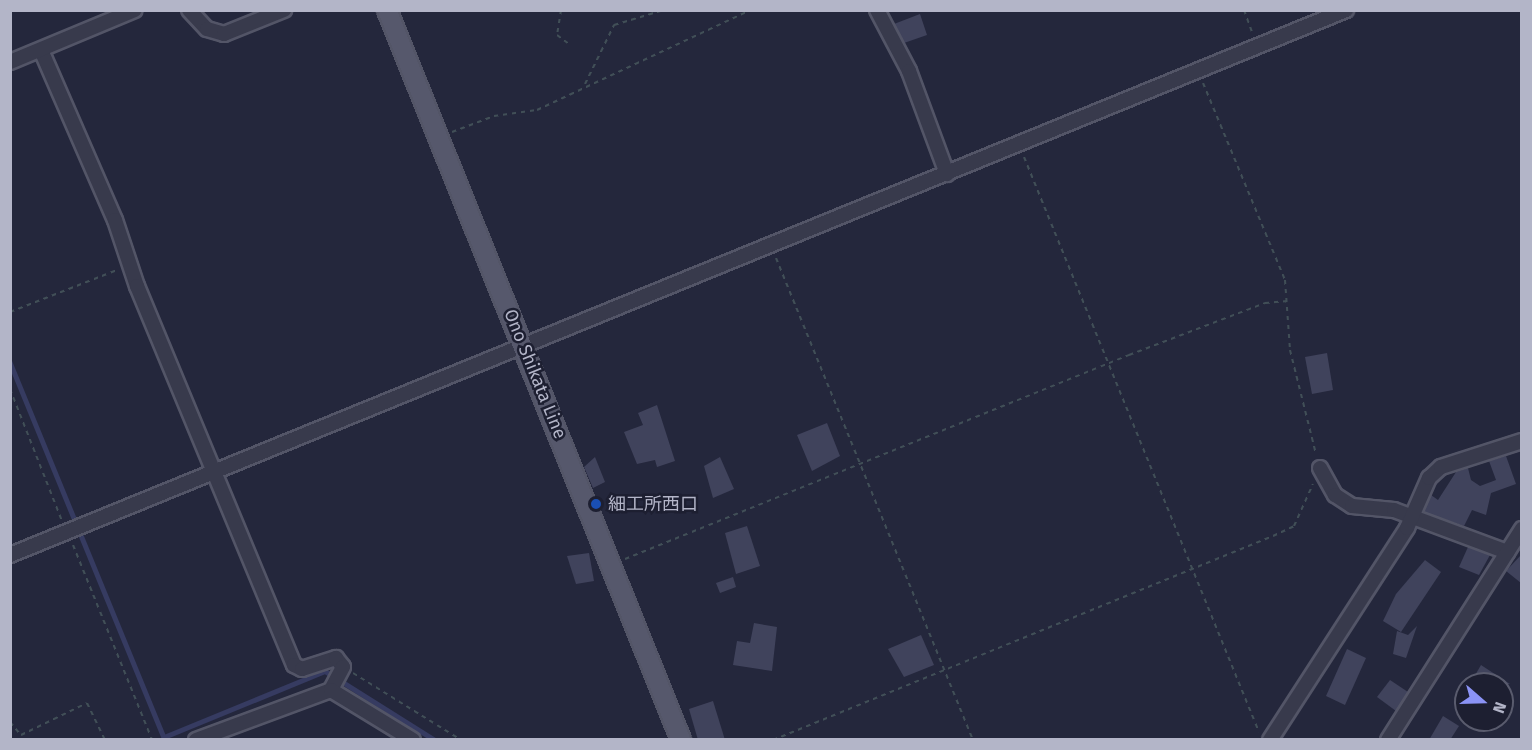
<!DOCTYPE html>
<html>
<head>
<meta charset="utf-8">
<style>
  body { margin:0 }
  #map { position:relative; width:1532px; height:750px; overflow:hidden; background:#24273c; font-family:"Fira Sans","Noto Sans JP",sans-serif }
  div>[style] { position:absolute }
  .stream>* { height:4.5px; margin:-2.25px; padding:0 2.25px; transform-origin:2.25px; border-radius:2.25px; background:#363b61 }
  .building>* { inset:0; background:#40435c }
  .path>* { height:2px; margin-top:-1px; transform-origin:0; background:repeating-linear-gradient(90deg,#414f57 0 4.5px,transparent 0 9px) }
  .roads { filter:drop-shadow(2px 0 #535567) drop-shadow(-2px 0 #535567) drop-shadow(0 2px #535567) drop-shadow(0 -2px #535567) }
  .minor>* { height:14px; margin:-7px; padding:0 7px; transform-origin:7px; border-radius:7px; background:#383a4c }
  .major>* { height:18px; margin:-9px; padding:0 9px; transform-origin:9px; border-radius:9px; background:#56586c }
  .dots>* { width:16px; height:16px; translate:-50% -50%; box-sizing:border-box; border:3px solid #1d1f31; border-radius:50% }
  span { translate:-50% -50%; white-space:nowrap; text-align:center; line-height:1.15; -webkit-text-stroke:5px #1d1f31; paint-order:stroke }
  .street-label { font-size:18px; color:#b3b5c8 }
  .poi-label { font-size:18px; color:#b3b5c8 }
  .left { translate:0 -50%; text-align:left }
  .frame { position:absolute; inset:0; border:12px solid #b3b5c8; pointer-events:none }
  .north { position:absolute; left:1454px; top:672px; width:60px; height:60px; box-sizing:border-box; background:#1d1f31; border:2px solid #595b6d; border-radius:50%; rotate:110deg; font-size:16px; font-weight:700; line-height:24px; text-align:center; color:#b3b5c8 }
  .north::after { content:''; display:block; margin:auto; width:21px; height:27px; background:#8b93f5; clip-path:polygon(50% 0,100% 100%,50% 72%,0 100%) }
</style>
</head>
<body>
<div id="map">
  <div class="stream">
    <i style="left:10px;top:362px;width:405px;rotate:67.7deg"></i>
    <i style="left:164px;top:737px;width:174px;rotate:-22.3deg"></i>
    <i style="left:325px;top:671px;width:130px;rotate:32.1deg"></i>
  </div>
  <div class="building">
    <i style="clip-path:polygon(920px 14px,927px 35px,904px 43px,894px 24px)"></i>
    <i style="clip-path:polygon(1327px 353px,1333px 390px,1312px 394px,1305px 357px)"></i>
    <i style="clip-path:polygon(657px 405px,675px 461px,657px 467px,655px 460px,637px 464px,624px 432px,643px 425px,638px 413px)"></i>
    <i style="clip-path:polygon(827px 423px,840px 456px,812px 471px,797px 435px)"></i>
    <i style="clip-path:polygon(1506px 456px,1516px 484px,1491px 493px,1486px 515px,1472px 510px,1464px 526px,1424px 512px,1431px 495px,1438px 500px,1456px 472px,1468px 468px,1471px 480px,1480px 486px,1496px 480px,1489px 461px)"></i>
    <i style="clip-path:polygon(595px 457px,605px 482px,593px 488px,584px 467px)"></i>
    <i style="clip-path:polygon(720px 457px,734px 489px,713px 498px,704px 466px)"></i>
    <i style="clip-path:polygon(747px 526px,760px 566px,736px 574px,725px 533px)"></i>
    <i style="clip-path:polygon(1468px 547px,1490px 555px,1479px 575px,1459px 567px)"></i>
    <i style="clip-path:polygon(589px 553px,594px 581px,576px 584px,567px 556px)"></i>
    <i style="clip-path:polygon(1521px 555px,1521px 583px,1506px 571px)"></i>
    <i style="clip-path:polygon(1425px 560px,1441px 572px,1401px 632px,1383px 621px,1396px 594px)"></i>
    <i style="clip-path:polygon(733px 577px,736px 587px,720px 593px,716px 583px)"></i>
    <i style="clip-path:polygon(754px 623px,777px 627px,772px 671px,733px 665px,737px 641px,750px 643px)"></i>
    <i style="clip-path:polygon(1417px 626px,1406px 658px,1393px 654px,1397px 631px,1408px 635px)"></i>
    <i style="clip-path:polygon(921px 635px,934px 665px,904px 677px,888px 649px)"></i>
    <i style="clip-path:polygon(1347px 649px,1366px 658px,1345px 705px,1326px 696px)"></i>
    <i style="clip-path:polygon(1481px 665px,1510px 684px,1470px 684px)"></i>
    <i style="clip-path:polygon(1390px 680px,1408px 692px,1396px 711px,1377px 697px)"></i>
    <i style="clip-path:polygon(713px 701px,725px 740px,698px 740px,689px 709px)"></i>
    <i style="clip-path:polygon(1443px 716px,1459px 726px,1450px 740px,1429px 740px)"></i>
  </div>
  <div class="path">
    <i style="left:561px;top:10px;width:25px;rotate:99deg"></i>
    <i style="left:557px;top:35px;width:15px;rotate:37deg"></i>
    <i style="left:1244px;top:10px;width:23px;rotate:70deg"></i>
    <i style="left:1203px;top:83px;width:213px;rotate:67.4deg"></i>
    <i style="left:1285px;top:280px;width:70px;rotate:85.9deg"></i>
    <i style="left:1290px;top:350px;width:107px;rotate:76deg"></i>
    <i style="left:585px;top:84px;width:66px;rotate:-63.8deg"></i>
    <i style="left:614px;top:25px;width:52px;rotate:-16.7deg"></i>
    <i style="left:452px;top:132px;width:45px;rotate:-20.9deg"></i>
    <i style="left:494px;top:116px;width:43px;rotate:-7.9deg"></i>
    <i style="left:537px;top:110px;width:235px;rotate:-25.1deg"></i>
    <i style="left:1024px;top:157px;width:621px;rotate:67.77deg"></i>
    <i style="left:776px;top:258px;width:521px;rotate:67.77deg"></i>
    <i style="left:10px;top:312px;width:115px;rotate:-21.4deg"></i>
    <i style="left:10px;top:389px;width:142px;rotate:68.5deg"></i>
    <i style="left:73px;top:545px;width:210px;rotate:67.9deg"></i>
    <i style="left:625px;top:559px;width:544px;rotate:-22.04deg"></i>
    <i style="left:1129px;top:355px;width:146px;rotate:-20.9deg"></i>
    <i style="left:1265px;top:303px;width:23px;rotate:-5deg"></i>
    <i style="left:353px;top:673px;width:127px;rotate:31.8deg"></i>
    <i style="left:10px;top:722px;width:17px;rotate:50deg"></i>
    <i style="left:21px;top:735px;width:73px;rotate:-25.9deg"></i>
    <i style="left:87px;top:703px;width:41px;rotate:64.1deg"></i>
    <i style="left:773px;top:740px;width:540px;rotate:-22.2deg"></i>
    <i style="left:1273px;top:536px;width:23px;rotate:-25deg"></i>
    <i style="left:1294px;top:526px;width:46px;rotate:-65.7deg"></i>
  </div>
  <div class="roads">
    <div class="minor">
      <i style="left:189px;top:10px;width:26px;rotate:47deg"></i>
      <i style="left:207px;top:29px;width:18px;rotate:16deg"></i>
      <i style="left:224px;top:34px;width:65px;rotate:-21.8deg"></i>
      <i style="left:877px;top:10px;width:69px;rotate:62.3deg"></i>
      <i style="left:909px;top:71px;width:110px;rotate:69.7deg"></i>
      <i style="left:41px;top:50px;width:185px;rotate:66.5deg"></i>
      <i style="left:115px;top:220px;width:70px;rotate:71.6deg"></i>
      <i style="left:137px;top:286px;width:410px;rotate:67.5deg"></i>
      <i style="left:294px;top:665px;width:9px;rotate:27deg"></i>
      <i style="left:302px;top:669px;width:36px;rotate:-18deg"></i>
      <i style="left:336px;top:658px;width:11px;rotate:52deg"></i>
      <i style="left:343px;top:667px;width:26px;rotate:118deg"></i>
      <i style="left:331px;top:690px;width:144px;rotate:159.7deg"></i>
      <i style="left:10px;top:62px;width:135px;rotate:-22.6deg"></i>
      <i style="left:1320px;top:468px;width:31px;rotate:61deg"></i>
      <i style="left:1335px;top:495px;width:20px;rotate:33deg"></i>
      <i style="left:1352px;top:506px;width:42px;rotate:5.4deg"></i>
      <i style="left:1394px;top:510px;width:121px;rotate:20.4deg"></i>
      <i style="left:10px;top:555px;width:1443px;rotate:-22.19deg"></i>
      <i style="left:331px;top:690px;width:96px;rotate:31.4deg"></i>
      <i style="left:1270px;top:740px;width:252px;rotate:-57.1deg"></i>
      <i style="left:1407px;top:528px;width:55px;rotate:-66.3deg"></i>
      <i style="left:1429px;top:478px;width:16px;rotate:-43deg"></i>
      <i style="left:1441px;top:467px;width:85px;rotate:-17.8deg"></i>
      <i style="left:1388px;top:740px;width:250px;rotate:-57.6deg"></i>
    </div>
    <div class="major">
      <i style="left:387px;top:10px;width:787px;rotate:68.06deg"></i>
    </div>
  </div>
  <div class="dots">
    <i style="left:596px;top:504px;background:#1a4fb4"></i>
  </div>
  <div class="street-label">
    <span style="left:535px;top:374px;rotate:68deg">Ono Shikata Line</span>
  </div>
  <div class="poi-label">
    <span class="left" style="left:608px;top:504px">細工所西口</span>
  </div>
  <div class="frame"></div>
  <div class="north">N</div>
</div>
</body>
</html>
